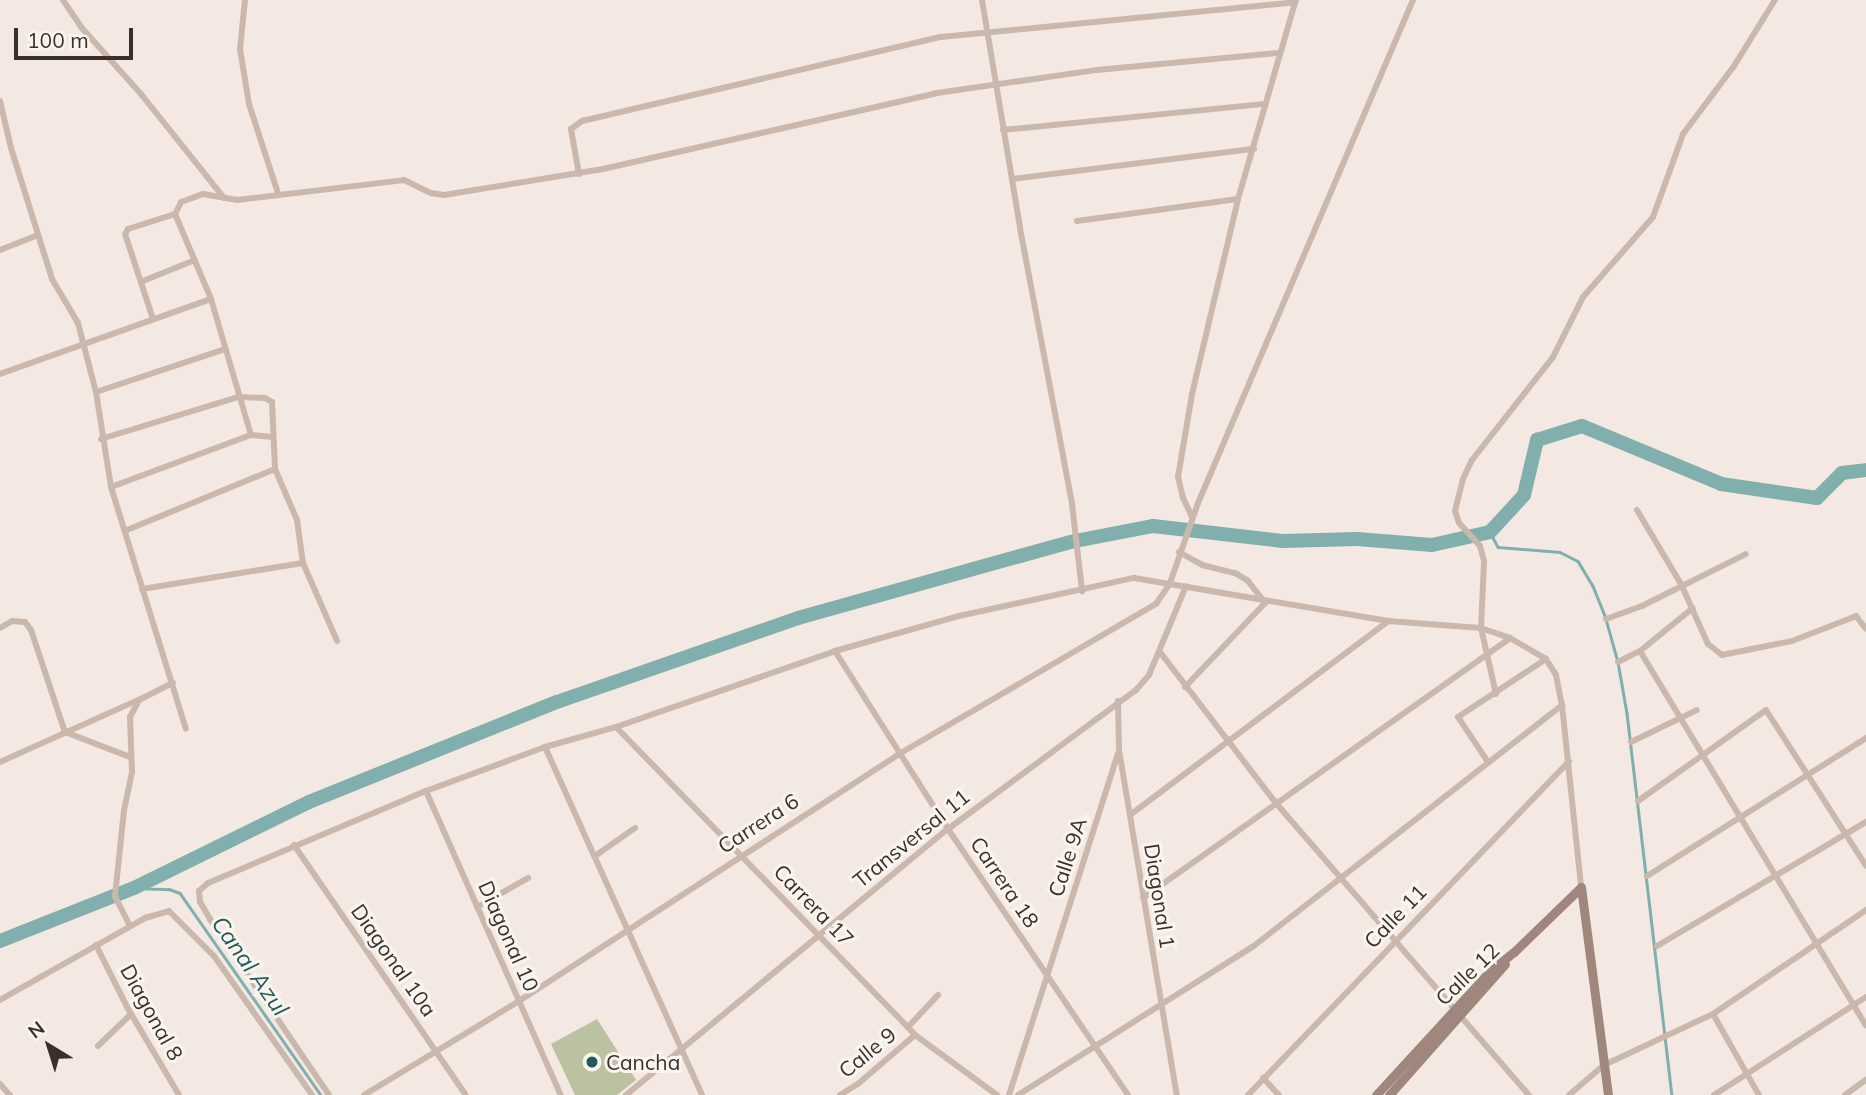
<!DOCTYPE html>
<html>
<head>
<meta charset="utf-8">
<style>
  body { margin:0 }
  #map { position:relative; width:1866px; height:1095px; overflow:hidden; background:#f3e9e2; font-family:Mulish,sans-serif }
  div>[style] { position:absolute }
  .green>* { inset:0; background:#bac2a1 }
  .stream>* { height:2.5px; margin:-1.25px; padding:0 1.25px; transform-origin:1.25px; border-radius:1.25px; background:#81afad }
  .river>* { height:14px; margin:-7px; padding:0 7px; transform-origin:7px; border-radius:7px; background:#81afad }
  .street>* { height:6px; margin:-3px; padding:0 3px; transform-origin:3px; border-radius:3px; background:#cbb8ad }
  .secondary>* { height:9px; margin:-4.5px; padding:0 4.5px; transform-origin:4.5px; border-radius:4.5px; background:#9f877e }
  .dots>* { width:19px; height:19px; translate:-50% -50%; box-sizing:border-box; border:4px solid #faf4ee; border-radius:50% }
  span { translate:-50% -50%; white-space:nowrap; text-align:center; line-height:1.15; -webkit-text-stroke:6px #faf4ee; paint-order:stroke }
  .street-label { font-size:21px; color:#3a2f2c }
  .poi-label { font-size:21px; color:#3a2f2c }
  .left { translate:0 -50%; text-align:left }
  .water-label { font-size:23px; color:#225b59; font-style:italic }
  .north { position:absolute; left:14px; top:1011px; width:70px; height:70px; -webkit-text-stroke:5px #faf4ee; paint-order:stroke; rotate:322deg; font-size:19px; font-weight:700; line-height:28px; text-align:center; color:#3a2f2c }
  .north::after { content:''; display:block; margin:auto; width:24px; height:32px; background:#3a2f2c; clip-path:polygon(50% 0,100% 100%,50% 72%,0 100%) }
  .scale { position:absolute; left:14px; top:28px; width:119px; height:32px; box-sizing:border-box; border:4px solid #3a2f2c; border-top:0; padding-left:9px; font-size:21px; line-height:24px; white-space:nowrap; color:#3a2f2c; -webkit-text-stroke:5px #faf4ee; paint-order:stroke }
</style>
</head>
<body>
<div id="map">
  <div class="green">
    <i style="clip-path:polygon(597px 1019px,636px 1080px,617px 1095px,575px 1095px,551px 1044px)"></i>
  </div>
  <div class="stream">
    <i style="left:1490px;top:532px;width:17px;rotate:62deg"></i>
    <i style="left:1498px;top:547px;width:62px;rotate:4.6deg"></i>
    <i style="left:1560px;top:552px;width:20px;rotate:27deg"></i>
    <i style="left:1578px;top:561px;width:29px;rotate:59deg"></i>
    <i style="left:1593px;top:586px;width:35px;rotate:68deg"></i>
    <i style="left:1606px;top:619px;width:45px;rotate:74.4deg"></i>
    <i style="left:1618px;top:662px;width:52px;rotate:80deg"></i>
    <i style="left:1627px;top:713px;width:385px;rotate:83.3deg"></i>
    <i style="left:134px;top:888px;width:35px;rotate:2deg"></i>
    <i style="left:169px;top:889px;width:12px;rotate:20deg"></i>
    <i style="left:180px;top:893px;width:246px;rotate:55.1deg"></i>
  </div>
  <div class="river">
    <i style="left:0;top:941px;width:144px;rotate:-21.6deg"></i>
    <i style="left:134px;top:888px;width:195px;rotate:-26.2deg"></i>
    <i style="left:309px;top:802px;width:267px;rotate:-22deg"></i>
    <i style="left:557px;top:702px;width:255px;rotate:-19.2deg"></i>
    <i style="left:798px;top:618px;width:282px;rotate:-15.6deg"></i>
    <i style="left:1070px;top:542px;width:85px;rotate:-10.9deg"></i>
    <i style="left:1153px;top:526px;width:130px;rotate:6.6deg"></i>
    <i style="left:1282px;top:541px;width:75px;rotate:-1.5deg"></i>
    <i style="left:1357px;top:539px;width:75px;rotate:4.6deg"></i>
    <i style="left:1432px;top:545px;width:59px;rotate:-12.6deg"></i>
    <i style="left:1490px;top:532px;width:50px;rotate:-47.4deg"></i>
    <i style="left:1524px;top:495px;width:57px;rotate:-76.7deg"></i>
    <i style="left:1537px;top:440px;width:47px;rotate:-17.3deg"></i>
    <i style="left:1582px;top:426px;width:151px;rotate:22.6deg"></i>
    <i style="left:1721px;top:484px;width:97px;rotate:8.3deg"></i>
    <i style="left:1817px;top:498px;width:35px;rotate:-45deg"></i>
    <i style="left:1842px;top:473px;width:24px;rotate:-7deg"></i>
  </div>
  <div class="street">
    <i style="left:63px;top:0;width:32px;rotate:56deg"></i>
    <i style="left:81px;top:27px;width:90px;rotate:48.2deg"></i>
    <i style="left:141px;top:94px;width:133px;rotate:51.4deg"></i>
    <i style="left:245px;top:0;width:49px;rotate:95.8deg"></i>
    <i style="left:240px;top:49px;width:56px;rotate:80.7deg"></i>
    <i style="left:249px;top:104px;width:94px;rotate:72deg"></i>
    <i style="left:982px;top:0;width:231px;rotate:80.5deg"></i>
    <i style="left:1020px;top:228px;width:281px;rotate:79.3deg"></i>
    <i style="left:1072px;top:504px;width:88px;rotate:83.4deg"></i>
    <i style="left:0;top:101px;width:48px;rotate:76.8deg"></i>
    <i style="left:11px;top:148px;width:137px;rotate:72.6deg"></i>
    <i style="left:52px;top:279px;width:51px;rotate:59.4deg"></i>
    <i style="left:78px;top:323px;width:71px;rotate:75.4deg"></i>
    <i style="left:96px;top:392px;width:96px;rotate:81deg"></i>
    <i style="left:111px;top:487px;width:253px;rotate:72.8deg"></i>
    <i style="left:1003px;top:130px;width:263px;rotate:-5.7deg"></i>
    <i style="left:579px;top:174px;width:46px;rotate:-100.1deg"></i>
    <i style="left:571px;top:129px;width:14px;rotate:-36deg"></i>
    <i style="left:582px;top:121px;width:369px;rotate:-13.2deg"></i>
    <i style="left:941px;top:37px;width:356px;rotate:-5.6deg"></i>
    <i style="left:1012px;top:179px;width:244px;rotate:-7.1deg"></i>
    <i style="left:175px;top:214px;width:92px;rotate:67deg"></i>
    <i style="left:211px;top:299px;width:142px;rotate:73.6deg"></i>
    <i style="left:1077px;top:221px;width:162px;rotate:-7.8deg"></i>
    <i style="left:0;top:250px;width:41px;rotate:-21.5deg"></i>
    <i style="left:143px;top:281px;width:56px;rotate:-22deg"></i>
    <i style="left:153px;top:319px;width:89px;rotate:-108.2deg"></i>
    <i style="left:125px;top:234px;width:6px;rotate:-59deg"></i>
    <i style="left:128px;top:229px;width:49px;rotate:-17.7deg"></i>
    <i style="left:175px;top:214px;width:13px;rotate:-63deg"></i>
    <i style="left:181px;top:202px;width:23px;rotate:-20deg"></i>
    <i style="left:203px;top:194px;width:35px;rotate:10deg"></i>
    <i style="left:237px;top:200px;width:168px;rotate:-6.8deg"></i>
    <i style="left:404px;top:180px;width:30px;rotate:26deg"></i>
    <i style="left:431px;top:193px;width:13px;rotate:9deg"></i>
    <i style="left:444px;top:195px;width:161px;rotate:-9.3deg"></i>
    <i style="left:603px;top:169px;width:343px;rotate:-12.8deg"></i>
    <i style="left:937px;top:93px;width:162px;rotate:-8.2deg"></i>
    <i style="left:1097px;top:70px;width:182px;rotate:-5.4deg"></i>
    <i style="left:0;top:374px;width:224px;rotate:-19.6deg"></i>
    <i style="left:96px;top:392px;width:136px;rotate:-18.4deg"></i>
    <i style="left:101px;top:439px;width:143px;rotate:-17deg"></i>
    <i style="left:238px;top:397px;width:27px;rotate:2deg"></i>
    <i style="left:265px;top:398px;width:8px;rotate:30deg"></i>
    <i style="left:272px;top:402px;width:67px;rotate:87.4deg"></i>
    <i style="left:275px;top:469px;width:56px;rotate:66.7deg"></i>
    <i style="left:297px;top:520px;width:43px;rotate:82.1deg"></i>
    <i style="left:303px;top:563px;width:85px;rotate:66.4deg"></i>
    <i style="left:111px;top:487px;width:149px;rotate:-20.4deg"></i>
    <i style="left:251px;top:435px;width:22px;rotate:5deg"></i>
    <i style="left:1637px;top:510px;width:86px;rotate:59.3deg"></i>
    <i style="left:1681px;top:584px;width:66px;rotate:65.8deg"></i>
    <i style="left:1708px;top:644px;width:18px;rotate:38deg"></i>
    <i style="left:1722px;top:655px;width:71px;rotate:-11.3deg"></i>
    <i style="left:1792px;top:641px;width:69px;rotate:-21.3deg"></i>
    <i style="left:1856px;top:616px;width:16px;rotate:52deg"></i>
    <i style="left:1192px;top:517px;width:21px;rotate:-115deg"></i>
    <i style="left:1183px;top:498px;width:22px;rotate:-103deg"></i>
    <i style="left:1178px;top:477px;width:84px;rotate:-80.4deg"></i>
    <i style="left:1192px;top:394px;width:200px;rotate:-76.7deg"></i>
    <i style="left:1238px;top:199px;width:207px;rotate:-73.8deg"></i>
    <i style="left:127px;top:530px;width:160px;rotate:-22.4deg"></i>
    <i style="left:1179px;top:552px;width:26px;rotate:29deg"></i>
    <i style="left:1202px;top:565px;width:36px;rotate:14deg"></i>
    <i style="left:1237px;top:574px;width:13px;rotate:32deg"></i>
    <i style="left:1248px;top:581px;width:28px;rotate:52deg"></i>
    <i style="left:1265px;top:603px;width:116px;rotate:133.6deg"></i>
    <i style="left:142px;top:589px;width:163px;rotate:-9.2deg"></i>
    <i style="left:1606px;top:619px;width:38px;rotate:-20deg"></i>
    <i style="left:1642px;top:606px;width:116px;rotate:-26.6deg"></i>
    <i style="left:0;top:628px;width:14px;rotate:-30deg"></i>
    <i style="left:12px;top:621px;width:13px;rotate:4deg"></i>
    <i style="left:25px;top:622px;width:10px;rotate:53deg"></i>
    <i style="left:31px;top:630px;width:108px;rotate:71.6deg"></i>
    <i style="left:65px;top:732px;width:70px;rotate:21deg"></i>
    <i style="left:835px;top:651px;width:211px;rotate:57.6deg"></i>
    <i style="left:948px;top:829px;width:321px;rotate:55.9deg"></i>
    <i style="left:1640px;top:651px;width:68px;rotate:-39.1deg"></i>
    <i style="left:1160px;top:652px;width:189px;rotate:52.5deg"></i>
    <i style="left:1275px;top:802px;width:388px;rotate:49.1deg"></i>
    <i style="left:1618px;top:662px;width:25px;rotate:-27deg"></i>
    <i style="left:1640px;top:651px;width:437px;rotate:58.9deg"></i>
    <i style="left:1496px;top:694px;width:68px;rotate:-102.8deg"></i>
    <i style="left:1481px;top:628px;width:67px;rotate:-87.4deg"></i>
    <i style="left:1484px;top:561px;width:16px;rotate:-105deg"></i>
    <i style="left:1480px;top:546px;width:31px;rotate:-132deg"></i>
    <i style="left:1459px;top:523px;width:13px;rotate:-108deg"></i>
    <i style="left:1455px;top:511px;width:33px;rotate:-76deg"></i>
    <i style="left:1463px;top:479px;width:21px;rotate:-65deg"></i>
    <i style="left:1472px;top:460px;width:131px;rotate:-51.8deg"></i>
    <i style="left:1553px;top:357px;width:67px;rotate:-63.4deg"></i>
    <i style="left:1583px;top:297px;width:106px;rotate:-48.8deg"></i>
    <i style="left:1653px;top:217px;width:88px;rotate:-70.1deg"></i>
    <i style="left:1683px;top:134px;width:85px;rotate:-53.1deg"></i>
    <i style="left:1734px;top:66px;width:78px;rotate:-58.2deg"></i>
    <i style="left:1118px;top:701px;width:49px;rotate:88.8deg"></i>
    <i style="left:1119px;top:750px;width:350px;rotate:80.5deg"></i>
    <i style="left:616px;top:727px;width:429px;rotate:45.8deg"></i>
    <i style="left:915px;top:1035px;width:102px;rotate:36.2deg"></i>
    <i style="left:1631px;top:742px;width:73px;rotate:-25.9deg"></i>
    <i style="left:545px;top:747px;width:382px;rotate:65.7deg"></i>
    <i style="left:0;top:762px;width:154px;rotate:-24.2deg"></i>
    <i style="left:1488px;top:762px;width:54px;rotate:-123.7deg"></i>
    <i style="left:1458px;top:717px;width:105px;rotate:-33.4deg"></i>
    <i style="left:426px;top:791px;width:333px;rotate:66.1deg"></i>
    <i style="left:1638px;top:801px;width:157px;rotate:-35.4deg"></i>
    <i style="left:1766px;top:710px;width:185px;rotate:57.3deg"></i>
    <i style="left:1130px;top:815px;width:323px;rotate:-36.9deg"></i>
    <i style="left:294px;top:845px;width:303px;rotate:55.5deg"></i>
    <i style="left:595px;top:856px;width:49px;rotate:-35deg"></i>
    <i style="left:1647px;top:876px;width:259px;rotate:-32.2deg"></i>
    <i style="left:1143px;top:898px;width:450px;rotate:-35.3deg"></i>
    <i style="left:477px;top:907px;width:59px;rotate:-29.6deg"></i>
    <i style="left:130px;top:926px;width:34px;rotate:-117deg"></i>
    <i style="left:115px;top:896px;width:86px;rotate:-84deg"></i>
    <i style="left:124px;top:810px;width:39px;rotate:-78deg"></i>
    <i style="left:132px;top:772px;width:55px;rotate:-92.1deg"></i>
    <i style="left:130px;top:717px;width:19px;rotate:-62deg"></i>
    <i style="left:139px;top:700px;width:38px;rotate:-27deg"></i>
    <i style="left:96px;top:945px;width:69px;rotate:63.4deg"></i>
    <i style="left:127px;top:1007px;width:102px;rotate:59.4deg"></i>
    <i style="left:1657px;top:946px;width:243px;rotate:-30.7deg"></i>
    <i style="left:0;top:1000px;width:167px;rotate:-29.5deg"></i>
    <i style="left:145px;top:918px;width:25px;rotate:-16deg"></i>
    <i style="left:169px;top:911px;width:64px;rotate:45deg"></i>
    <i style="left:214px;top:956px;width:170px;rotate:54.8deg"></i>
    <i style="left:1713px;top:1014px;width:93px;rotate:60.4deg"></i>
    <i style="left:908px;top:1027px;width:44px;rotate:-46.8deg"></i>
    <i style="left:98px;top:1046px;width:46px;rotate:-44.1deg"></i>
    <i style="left:1263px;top:1078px;width:23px;rotate:47deg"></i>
    <i style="left:0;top:1084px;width:15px;rotate:48deg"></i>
    <i style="left:329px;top:1095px;width:212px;rotate:-124.1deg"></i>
    <i style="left:210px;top:919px;width:20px;rotate:-120deg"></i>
    <i style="left:200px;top:902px;width:11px;rotate:-95deg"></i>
    <i style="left:199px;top:891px;width:12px;rotate:-42deg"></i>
    <i style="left:208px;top:883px;width:237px;rotate:-22.9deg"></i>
    <i style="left:426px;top:791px;width:127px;rotate:-20.3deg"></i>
    <i style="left:545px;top:747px;width:74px;rotate:-15.7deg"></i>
    <i style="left:616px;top:727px;width:232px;rotate:-19.1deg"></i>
    <i style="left:835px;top:651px;width:129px;rotate:-15.8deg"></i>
    <i style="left:959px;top:616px;width:179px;rotate:-12.3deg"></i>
    <i style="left:1134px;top:578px;width:258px;rotate:9.6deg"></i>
    <i style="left:1388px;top:621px;width:93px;rotate:4.3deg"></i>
    <i style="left:1481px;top:628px;width:31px;rotate:19deg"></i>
    <i style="left:1510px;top:638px;width:42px;rotate:30.3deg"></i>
    <i style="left:1546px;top:659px;width:19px;rotate:58deg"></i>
    <i style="left:1556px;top:675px;width:31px;rotate:79deg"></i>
    <i style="left:1562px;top:705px;width:183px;rotate:84deg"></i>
    <i style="left:364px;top:1095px;width:181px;rotate:-31.2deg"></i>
    <i style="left:519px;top:1001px;width:453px;rotate:-33deg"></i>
    <i style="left:899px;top:754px;width:298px;rotate:-30.3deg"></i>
    <i style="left:1156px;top:604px;width:25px;rotate:-56deg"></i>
    <i style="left:1170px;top:583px;width:85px;rotate:-70.7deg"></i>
    <i style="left:1198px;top:503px;width:547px;rotate:-66.86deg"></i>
    <i style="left:626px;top:1095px;width:418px;rotate:-39.6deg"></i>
    <i style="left:948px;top:829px;width:234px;rotate:-36.5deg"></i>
    <i style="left:1136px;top:690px;width:20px;rotate:-49deg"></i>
    <i style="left:1149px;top:675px;width:96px;rotate:-67.4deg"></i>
    <i style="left:840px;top:1095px;width:22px;rotate:-32deg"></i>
    <i style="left:859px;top:1083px;width:74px;rotate:-40.6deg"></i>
    <i style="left:1009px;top:1095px;width:359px;rotate:-72.3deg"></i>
    <i style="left:1018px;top:1095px;width:280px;rotate:-32.3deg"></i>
    <i style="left:1255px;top:945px;width:390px;rotate:-38deg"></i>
    <i style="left:1248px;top:1095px;width:463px;rotate:-46.1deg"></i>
    <i style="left:1569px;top:1095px;width:46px;rotate:-40.6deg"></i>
    <i style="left:1604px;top:1065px;width:120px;rotate:-25.1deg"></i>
    <i style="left:1713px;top:1014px;width:185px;rotate:-34.2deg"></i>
    <i style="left:1714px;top:1095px;width:181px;rotate:-32.8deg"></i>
    <i style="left:1845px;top:1095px;width:26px;rotate:-36deg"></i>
  </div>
  <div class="secondary">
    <i style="left:1581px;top:887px;width:210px;rotate:82.6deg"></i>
    <i style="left:1376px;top:1095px;width:167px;rotate:-47.4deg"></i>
    <i style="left:1489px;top:972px;width:32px;rotate:-39deg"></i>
    <i style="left:1514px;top:952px;width:93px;rotate:-44.1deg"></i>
    <i style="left:1389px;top:1095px;width:175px;rotate:-48.5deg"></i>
  </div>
  <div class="dots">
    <i style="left:592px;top:1062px;background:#225b59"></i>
  </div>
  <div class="street-label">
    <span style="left:758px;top:823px;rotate:-33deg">Carrera 6</span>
    <span style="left:911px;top:838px;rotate:-39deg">Transversal 11</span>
    <span style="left:1067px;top:857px;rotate:-72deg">Calle 9A</span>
    <span style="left:1005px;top:882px;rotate:56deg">Carrera 18</span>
    <span style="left:1160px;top:896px;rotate:81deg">Diagonal 1</span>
    <span style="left:814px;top:905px;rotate:46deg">Carrera 17</span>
    <span style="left:1395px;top:916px;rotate:-46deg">Calle 11</span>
    <span style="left:509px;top:936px;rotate:66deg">Diagonal 10</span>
    <span style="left:394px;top:960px;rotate:55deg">Diagonal 10a</span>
    <span style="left:1467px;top:974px;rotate:-44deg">Calle 12</span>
    <span style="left:152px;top:1012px;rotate:61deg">Diagonal 8</span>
    <span style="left:867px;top:1052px;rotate:-39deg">Calle 9</span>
  </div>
  <div class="poi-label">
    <span class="left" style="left:606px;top:1062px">Cancha</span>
  </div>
  <div class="water-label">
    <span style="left:250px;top:966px;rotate:55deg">Canal Azul</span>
  </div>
  <div class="north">N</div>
  <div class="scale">100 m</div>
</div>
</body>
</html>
